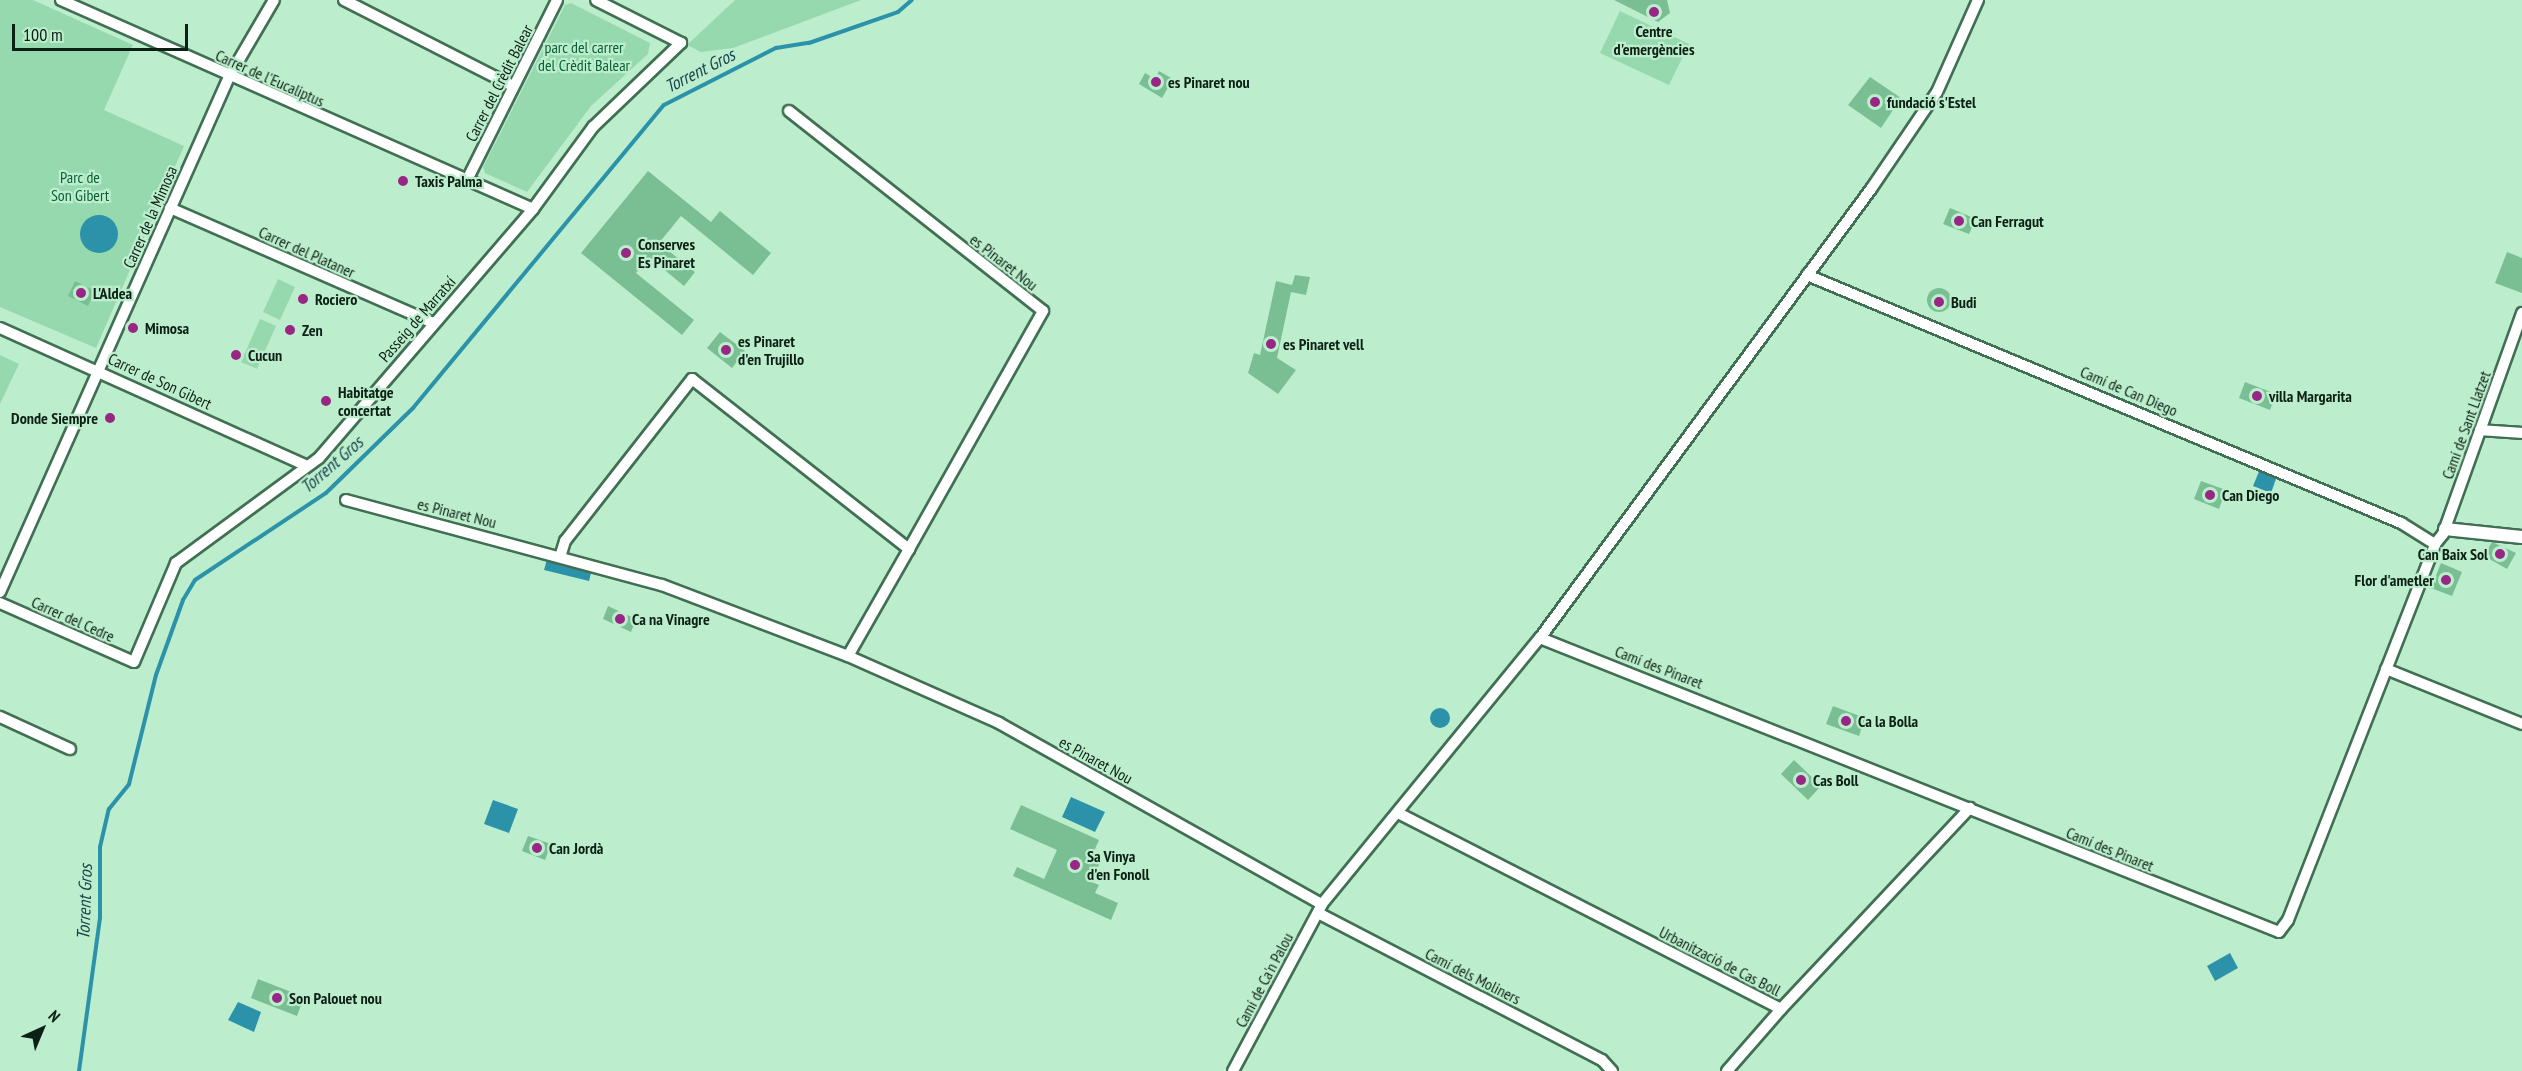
<!DOCTYPE html>
<html>
<head>
<meta charset="utf-8">
<style>
  body { margin:0 }
  #map { position:relative; width:2522px; height:1071px; overflow:hidden; background:#bceecd; font-family:"PT Sans Narrow",sans-serif }
  div>[style] { position:absolute }
  .green>* { inset:0; background:#96d9ae }
  .water>* { inset:0; background:#2c92a9 }
  .round { border-radius:50% }
  .stream>* { height:4px; margin:-2px; padding:0 2px; transform-origin:2px; border-radius:2px; background:#2c92a9 }
  .building>* { inset:0; background:#79bf93 }
  .roads { filter:drop-shadow(2px 0 #416f53) drop-shadow(-2px 0 #416f53) drop-shadow(0 2px #416f53) drop-shadow(0 -2px #416f53) }
  .minor>* { height:10px; margin:-5px; padding:0 5px; transform-origin:5px; border-radius:5px; background:#fff }
  .tertiary>* { height:12px; margin:-6px; padding:0 6px; transform-origin:6px; border-radius:6px; background:#fff }
  .dots>* { width:16px; height:16px; translate:-50% -50%; box-sizing:border-box; border:3px solid #bceecd; border-radius:50% }
  span { translate:-50% -50%; white-space:nowrap; text-align:center; line-height:1.15; -webkit-text-stroke:4.5px #bceecd; paint-order:stroke }
  .poi-label { font-size:16px; color:#0d2015; font-weight:700 }
  .left { translate:0 -50%; text-align:left }
  .right { translate:-100% -50%; text-align:right }
  .park-label { font-size:16px; color:#085f36 }
  .street-label { font-size:16px; color:#0d2015 }
  .water-label { font-size:18px; color:#18444e; font-style:italic }
  .north { position:absolute; left:12px; top:999px; width:60px; height:60px; -webkit-text-stroke:4px #bceecd; paint-order:stroke; rotate:44deg; font-size:16px; font-weight:700; line-height:24px; text-align:center; color:#0d2015 }
  .north::after { content:''; display:block; margin:auto; width:21px; height:27px; background:#0d2015; clip-path:polygon(50% 0,100% 100%,50% 72%,0 100%) }
  .scale { position:absolute; left:12px; top:24px; width:176px; height:27px; box-sizing:border-box; border:3px solid #0d2015; border-top:0; padding-left:8px; font-size:18px; line-height:21px; white-space:nowrap; color:#0d2015; -webkit-text-stroke:4px #bceecd; paint-order:stroke }
</style>
</head>
<body>
<div id="map">
  <div class="green">
    <i style="clip-path:polygon(0 0,33px 0,133px 45px,104px 110px,184px 146px,96px 348px,0 307px)"></i>
    <i style="clip-path:polygon(735px 0,861px 0,733px 48px,701px 52px,687px 45px)"></i>
    <i style="clip-path:polygon(571px 3px,650px 43px,648px 54px,591px 106px,527px 192px,485px 173px,483px 167px,565px 5px)"></i>
    <i style="clip-path:polygon(1620px 11px,1689px 44px,1669px 85px,1600px 53px)"></i>
    <i style="clip-path:polygon(278px 279px,295px 287px,280px 320px,263px 312px)"></i>
    <i style="clip-path:polygon(260px 319px,276px 326px,257px 369px,241px 362px)"></i>
    <i style="clip-path:polygon(0 355px,19px 364px,0 404px)"></i>
  </div>
  <div class="water">
    <i class="round" style="left:80px;top:215px;width:38px;height:38px"></i>
    <i style="clip-path:polygon(2260px 469px,2277px 476px,2271px 493px,2253px 486px)"></i>
    <i style="clip-path:polygon(548px 556px,592px 569px,589px 581px,544px 570px)"></i>
    <i class="round" style="left:1430px;top:708px;width:20px;height:20px"></i>
    <i style="clip-path:polygon(1071px 797px,1105px 812px,1095px 832px,1062px 817px)"></i>
    <i style="clip-path:polygon(493px 800px,518px 809px,509px 833px,484px 824px)"></i>
    <i style="clip-path:polygon(2230px 953px,2238px 968px,2215px 981px,2207px 966px)"></i>
    <i style="clip-path:polygon(238px 1002px,261px 1012px,254px 1032px,228px 1020px)"></i>
  </div>
  <div class="stream">
    <i style="left:79px;top:1071px;width:154px;rotate:-82.2deg"></i>
    <i style="left:100px;top:918px;width:71px;rotate:-90deg"></i>
    <i style="left:100px;top:847px;width:39px;rotate:-77deg"></i>
    <i style="left:109px;top:809px;width:32px;rotate:-51deg"></i>
    <i style="left:129px;top:784px;width:112px;rotate:-76.1deg"></i>
    <i style="left:156px;top:675px;width:80px;rotate:-70.2deg"></i>
    <i style="left:183px;top:600px;width:23px;rotate:-59deg"></i>
    <i style="left:195px;top:580px;width:157px;rotate:-33.6deg"></i>
    <i style="left:326px;top:493px;width:122px;rotate:-44.3deg"></i>
    <i style="left:413px;top:408px;width:393px;rotate:-50.4deg"></i>
    <i style="left:664px;top:105px;width:126px;rotate:-27deg"></i>
    <i style="left:776px;top:48px;width:33px;rotate:-9deg"></i>
    <i style="left:809px;top:43px;width:94px;rotate:-19.2deg"></i>
    <i style="left:898px;top:12px;width:18px;rotate:-41deg"></i>
  </div>
  <div class="building">
    <i style="clip-path:polygon(1614px 0,1667px 0,1670px 13px,1658px 22px)"></i>
    <i style="clip-path:polygon(1159px 71px,1173px 79px,1162px 98px,1139px 84px,1145px 73px,1155px 79px)"></i>
    <i style="clip-path:polygon(1870px 77px,1901px 98px,1881px 128px,1848px 105px)"></i>
    <i style="clip-path:polygon(648px 171px,711px 222px,720px 211px,771px 253px,753px 275px,681px 216px,659px 243px,695px 272px,684px 286px,649px 257px,636px 273px,694px 320px,682px 335px,581px 253px)"></i>
    <i style="clip-path:polygon(1950px 208px,1976px 219px,1969px 234px,1943px 224px)"></i>
    <i style="clip-path:polygon(2507px 252px,2522px 258px,2522px 293px,2495px 283px)"></i>
    <i style="clip-path:polygon(1295px 275px,1310px 277px,1306px 295px,1291px 292px,1277px 358px,1296px 370px,1278px 394px,1248px 373px,1254px 353px,1260px 355px,1276px 281px,1292px 285px)"></i>
    <i style="clip-path:polygon(75px 281px,95px 291px,88px 306px,68px 296px)"></i>
    <i class="round" style="left:1927px;top:288px;width:24px;height:24px"></i>
    <i style="clip-path:polygon(720px 332px,745px 351px,732px 368px,707px 348px)"></i>
    <i style="clip-path:polygon(2245px 382px,2276px 394px,2270px 410px,2239px 398px)"></i>
    <i style="clip-path:polygon(2201px 481px,2226px 490px,2219px 509px,2194px 499px)"></i>
    <i style="clip-path:polygon(2492px 542px,2516px 553px,2507px 569px,2484px 556px)"></i>
    <i style="clip-path:polygon(2441px 563px,2462px 572px,2452px 596px,2431px 588px)"></i>
    <i style="clip-path:polygon(608px 606px,636px 619px,631px 632px,603px 619px)"></i>
    <i style="clip-path:polygon(1833px 706px,1865px 718px,1859px 736px,1826px 724px)"></i>
    <i style="clip-path:polygon(1794px 760px,1821px 786px,1808px 800px,1781px 774px)"></i>
    <i style="clip-path:polygon(1021px 805px,1099px 840px,1091px 858px,1100px 862px,1092px 882px,1099px 885px,1095px 893px,1118px 903px,1111px 920px,1013px 876px,1017px 867px,1044px 879px,1057px 850px,1010px 829px)"></i>
    <i style="clip-path:polygon(528px 836px,551px 844px,545px 860px,522px 851px)"></i>
    <i style="clip-path:polygon(258px 979px,304px 997px,297px 1016px,251px 998px)"></i>
  </div>
  <div class="roads">
    <div class="minor">
      <i style="left:61px;top:0;width:516px;rotate:23.88deg"></i>
      <i style="left:344px;top:0;width:190px;rotate:27deg"></i>
      <i style="left:789px;top:111px;width:323px;rotate:38.2deg"></i>
      <i style="left:1043px;top:311px;width:273px;rotate:119.4deg"></i>
      <i style="left:467px;top:180px;width:201px;rotate:-63.4deg"></i>
      <i style="left:170px;top:208px;width:287px;rotate:23.6deg"></i>
      <i style="left:1807px;top:275px;width:644px;rotate:22.66deg"></i>
      <i style="left:2401px;top:523px;width:40px;rotate:32deg"></i>
      <i style="left:0;top:328px;width:334px;rotate:24.2deg"></i>
      <i style="left:2480px;top:430px;width:42px;rotate:4.1deg"></i>
      <i style="left:346px;top:500px;width:327px;rotate:15.1deg"></i>
      <i style="left:662px;top:585px;width:199px;rotate:20.9deg"></i>
      <i style="left:848px;top:656px;width:165px;rotate:23.9deg"></i>
      <i style="left:999px;top:723px;width:370px;rotate:29.3deg"></i>
      <i style="left:561px;top:554px;width:14px;rotate:-73deg"></i>
      <i style="left:565px;top:541px;width:206px;rotate:-51.9deg"></i>
      <i style="left:692px;top:379px;width:276px;rotate:38.1deg"></i>
      <i style="left:909px;top:549px;width:123px;rotate:119.7deg"></i>
      <i style="left:0;top:592px;width:564px;rotate:-66.03deg"></i>
      <i style="left:229px;top:77px;width:89px;rotate:-59.7deg"></i>
      <i style="left:0;top:603px;width:146px;rotate:23.8deg"></i>
      <i style="left:134px;top:662px;width:108px;rotate:-67deg"></i>
      <i style="left:176px;top:563px;width:177px;rotate:-36.3deg"></i>
      <i style="left:319px;top:458px;width:328px;rotate:-49.3deg"></i>
      <i style="left:533px;top:209px;width:102px;rotate:-53.8deg"></i>
      <i style="left:593px;top:127px;width:122px;rotate:-43.7deg"></i>
      <i style="left:681px;top:43px;width:95px;rotate:-153.2deg"></i>
      <i style="left:1540px;top:638px;width:795px;rotate:21.69deg"></i>
      <i style="left:2279px;top:932px;width:15px;rotate:-53deg"></i>
      <i style="left:2288px;top:920px;width:404px;rotate:-68.6deg"></i>
      <i style="left:2435px;top:544px;width:13px;rotate:-51deg"></i>
      <i style="left:2443px;top:534px;width:235px;rotate:-70.3deg"></i>
      <i style="left:2386px;top:669px;width:147px;rotate:22deg"></i>
      <i style="left:0;top:717px;width:77px;rotate:24.6deg"></i>
      <i style="left:1400px;top:814px;width:428px;rotate:27.1deg"></i>
      <i style="left:1781px;top:1009px;width:276px;rotate:-46.8deg"></i>
      <i style="left:1318px;top:913px;width:320px;rotate:27.4deg"></i>
      <i style="left:1602px;top:1060px;width:15px;rotate:48deg"></i>
      <i style="left:1233px;top:1071px;width:189px;rotate:-61.9deg"></i>
      <i style="left:1322px;top:904px;width:344px;rotate:-50.7deg"></i>
      <i style="left:1540px;top:638px;width:558px;rotate:-53.6deg"></i>
      <i style="left:1871px;top:189px;width:117px;rotate:-55.8deg"></i>
      <i style="left:1937px;top:92px;width:101px;rotate:-66deg"></i>
      <i style="left:1727px;top:1071px;width:82px;rotate:-48.9deg"></i>
    </div>
    <div class="tertiary">
      <i style="left:2445px;top:529px;width:77px;rotate:5.9deg"></i>
    </div>
  </div>
  <div class="dots">
    <i style="left:1654px;top:12px;background:#982685"></i>
    <i style="left:1156px;top:82px;background:#982685"></i>
    <i style="left:1875px;top:102px;background:#982685"></i>
    <i style="left:403px;top:181px;background:#982685"></i>
    <i style="left:1959px;top:221px;background:#982685"></i>
    <i style="left:626px;top:253px;background:#982685"></i>
    <i style="left:81px;top:293px;background:#982685"></i>
    <i style="left:303px;top:299px;background:#982685"></i>
    <i style="left:1939px;top:302px;background:#982685"></i>
    <i style="left:133px;top:328px;background:#982685"></i>
    <i style="left:290px;top:330px;background:#982685"></i>
    <i style="left:1271px;top:344px;background:#982685"></i>
    <i style="left:726px;top:350px;background:#982685"></i>
    <i style="left:236px;top:355px;background:#982685"></i>
    <i style="left:2257px;top:396px;background:#982685"></i>
    <i style="left:326px;top:401px;background:#982685"></i>
    <i style="left:110px;top:418px;background:#982685"></i>
    <i style="left:2210px;top:495px;background:#982685"></i>
    <i style="left:2500px;top:554px;background:#982685"></i>
    <i style="left:2446px;top:580px;background:#982685"></i>
    <i style="left:620px;top:619px;background:#982685"></i>
    <i style="left:1846px;top:721px;background:#982685"></i>
    <i style="left:1801px;top:780px;background:#982685"></i>
    <i style="left:537px;top:848px;background:#982685"></i>
    <i style="left:1075px;top:865px;background:#982685"></i>
    <i style="left:277px;top:998px;background:#982685"></i>
  </div>
  <div class="poi-label">
    <span style="left:1654px;top:40px">Centre<br>d'emergències</span>
    <span class="left" style="left:1168px;top:82px">es Pinaret nou</span>
    <span class="left" style="left:1887px;top:102px">fundació s'Estel</span>
    <span class="left" style="left:415px;top:181px">Taxis Palma</span>
    <span class="left" style="left:1971px;top:221px">Can Ferragut</span>
    <span class="left" style="left:638px;top:253px">Conserves<br>Es Pinaret</span>
    <span class="left" style="left:93px;top:293px">L'Aldea</span>
    <span class="left" style="left:315px;top:299px">Rociero</span>
    <span class="left" style="left:1951px;top:302px">Budi</span>
    <span class="left" style="left:145px;top:328px">Mimosa</span>
    <span class="left" style="left:302px;top:330px">Zen</span>
    <span class="left" style="left:738px;top:350px">es Pinaret<br>d'en Trujillo</span>
    <span class="left" style="left:1283px;top:344px">es Pinaret vell</span>
    <span class="left" style="left:248px;top:355px">Cucun</span>
    <span class="left" style="left:338px;top:401px">Habitatge<br>concertat</span>
    <span class="left" style="left:2269px;top:396px">villa Margarita</span>
    <span class="right" style="left:98px;top:418px">Donde Siempre</span>
    <span class="left" style="left:2222px;top:495px">Can Diego</span>
    <span class="right" style="left:2488px;top:554px">Can Baix Sol</span>
    <span class="right" style="left:2434px;top:580px">Flor d'ametler</span>
    <span class="left" style="left:632px;top:619px">Ca na Vinagre</span>
    <span class="left" style="left:1858px;top:721px">Ca la Bolla</span>
    <span class="left" style="left:1813px;top:780px">Cas Boll</span>
    <span class="left" style="left:549px;top:848px">Can Jordà</span>
    <span class="left" style="left:1087px;top:865px">Sa Vinya<br>d'en Fonoll</span>
    <span class="left" style="left:289px;top:998px">Son Palouet nou</span>
  </div>
  <div class="park-label">
    <span style="left:584px;top:56px">parc del carrer<br>del Crèdit Balear</span>
    <span style="left:80px;top:186px">Parc de<br>Son Gibert</span>
  </div>
  <div class="street-label">
    <span style="left:270px;top:78px;rotate:24deg">Carrer de l'Eucaliptus</span>
    <span style="left:499px;top:83px;rotate:-63deg">Carrer del Crèdit Balear</span>
    <span style="left:150px;top:217px;rotate:-66deg">Carrer de la Mimosa</span>
    <span style="left:307px;top:252px;rotate:24deg">Carrer del Plataner</span>
    <span style="left:1004px;top:262px;rotate:38deg">es Pinaret Nou</span>
    <span style="left:417px;top:319px;rotate:-49deg">Passeig de Marratxí</span>
    <span style="left:160px;top:381px;rotate:25deg">Carrer de Son Gibert</span>
    <span style="left:2129px;top:391px;rotate:23deg">Camí de Can Diego</span>
    <span style="left:2466px;top:425px;rotate:-70deg">Camí de Sant Llatzet</span>
    <span style="left:457px;top:513px;rotate:14deg">es Pinaret Nou</span>
    <span style="left:73px;top:619px;rotate:24deg">Carrer del Cedre</span>
    <span style="left:1659px;top:667px;rotate:21deg">Camí des Pinaret</span>
    <span style="left:1096px;top:760px;rotate:29deg">es Pinaret Nou</span>
    <span style="left:2110px;top:849px;rotate:22deg">Camí des Pinaret</span>
    <span style="left:1720px;top:961px;rotate:27deg">Urbanització de Cas Boll</span>
    <span style="left:1473px;top:976px;rotate:27deg">Camí dels Moliners</span>
    <span style="left:1264px;top:980px;rotate:-62deg">Camí de Ca'n Palou</span>
  </div>
  <div class="water-label">
    <span style="left:700px;top:71px;rotate:-27deg">Torrent Gros</span>
    <span style="left:332px;top:465px;rotate:-41deg">Torrent Gros</span>
    <span style="left:85px;top:902px;rotate:-88deg">Torrent Gros</span>
  </div>
  <div class="north">N</div>
  <div class="scale">100 m</div>
</div>
</body>
</html>
